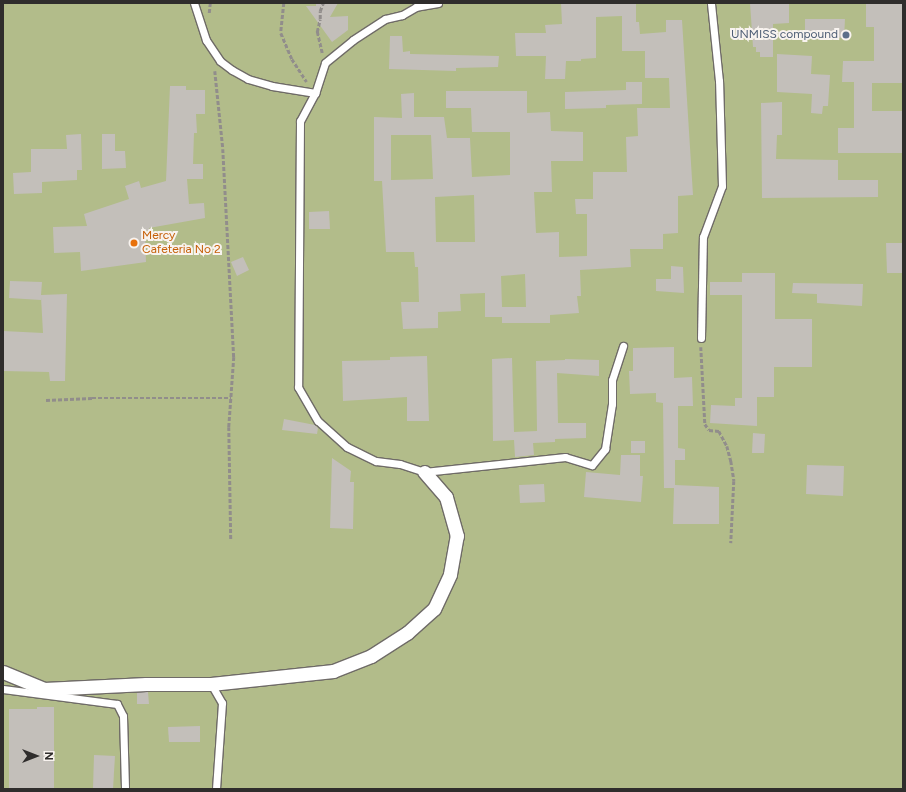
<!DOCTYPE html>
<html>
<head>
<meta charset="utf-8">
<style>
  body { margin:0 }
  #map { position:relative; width:906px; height:792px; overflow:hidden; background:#ebe6e2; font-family:Figtree,sans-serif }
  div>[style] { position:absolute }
  .green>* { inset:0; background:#b2bc8a }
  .building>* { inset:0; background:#c3bfba }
  .path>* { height:2.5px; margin-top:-1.25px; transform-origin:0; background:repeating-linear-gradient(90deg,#918d8b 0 4px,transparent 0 6px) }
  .roads { filter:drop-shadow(1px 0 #6f6b67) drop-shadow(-1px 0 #6f6b67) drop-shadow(0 1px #6f6b67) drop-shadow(0 -1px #6f6b67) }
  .lane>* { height:7px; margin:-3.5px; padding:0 3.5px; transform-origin:3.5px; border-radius:3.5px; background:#fff }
  .street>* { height:13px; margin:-6.5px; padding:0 6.5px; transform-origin:6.5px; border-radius:6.5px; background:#fff }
  .dots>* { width:11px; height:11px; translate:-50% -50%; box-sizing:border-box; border:2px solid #f8f3ef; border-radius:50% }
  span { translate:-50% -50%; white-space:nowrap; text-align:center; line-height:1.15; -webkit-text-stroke:4px #f8f3ef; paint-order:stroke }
  .service-label { font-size:12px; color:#4e5e75 }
  .right { translate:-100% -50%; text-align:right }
  .food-label { font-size:12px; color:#c56008 }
  .left { translate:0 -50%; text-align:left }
  .frame { position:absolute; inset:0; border:4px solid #2f2d2c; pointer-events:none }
  .north { position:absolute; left:16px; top:736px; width:40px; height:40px; -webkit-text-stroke:3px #f8f3ef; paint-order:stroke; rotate:90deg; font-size:11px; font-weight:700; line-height:16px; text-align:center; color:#2f2d2c }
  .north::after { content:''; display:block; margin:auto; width:14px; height:18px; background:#2f2d2c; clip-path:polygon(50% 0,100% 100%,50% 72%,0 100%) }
</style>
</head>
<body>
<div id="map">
  <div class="green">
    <i style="clip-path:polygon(3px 3px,903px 3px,903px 789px,3px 789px)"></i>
  </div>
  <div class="building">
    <i style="clip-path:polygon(316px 3px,338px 3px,330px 17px,348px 16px,348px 30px,332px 42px,306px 6px,316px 6px)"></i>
    <i style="clip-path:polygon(evenodd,561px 3px,636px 3px,636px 22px,639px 22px,640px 34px,666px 32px,666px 20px,682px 20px,693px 195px,678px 196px,678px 233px,663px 234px,663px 249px,630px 249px,631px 267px,580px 270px,581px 296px,577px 296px,579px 313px,550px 315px,550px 323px,502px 323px,502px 317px,485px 317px,485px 293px,460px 294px,461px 311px,438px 312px,438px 328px,403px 329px,401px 302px,419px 302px,418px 267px,415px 267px,414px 252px,386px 252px,382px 181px,374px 181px,374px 117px,402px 118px,401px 94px,414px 93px,414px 117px,444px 117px,447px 138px,470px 138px,472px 177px,510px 175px,510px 132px,472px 132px,471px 108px,446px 108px,446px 91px,527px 91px,527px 113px,550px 112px,551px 131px,583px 132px,583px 161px,551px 161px,552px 192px,534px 192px,536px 233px,559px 232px,559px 257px,587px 256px,587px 214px,576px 214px,575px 199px,593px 199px,593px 172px,627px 172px,626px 137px,638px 136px,637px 108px,670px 108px,669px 78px,645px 78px,645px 51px,622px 51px,622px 16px,596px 17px,596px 58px,581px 59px,581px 61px,566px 61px,565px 79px,545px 79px,546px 56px,516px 56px,515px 33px,546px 33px,545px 25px,562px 24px,561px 3px,391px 135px,431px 135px,433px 179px,391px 180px,391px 135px,561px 3px,474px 195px,475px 242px,436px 242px,435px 197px,474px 195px,561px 3px,525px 274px,526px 307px,502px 307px,501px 276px,525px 274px)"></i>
    <i style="clip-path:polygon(750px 3px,789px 3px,789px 23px,773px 24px,773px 57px,760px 57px,760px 52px,756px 52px,756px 47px,753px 47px)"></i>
    <i style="clip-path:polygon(866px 3px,903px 3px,903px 83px,872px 83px,872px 111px,903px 111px,903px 153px,838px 153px,838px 128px,854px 128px,854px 82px,842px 82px,843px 61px,874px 61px,874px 27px,866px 27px)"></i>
    <i style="clip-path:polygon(805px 19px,845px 19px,844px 38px,805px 36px)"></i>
    <i style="clip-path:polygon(390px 36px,402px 36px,403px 52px,410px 51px,410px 54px,499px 56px,498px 67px,456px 68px,456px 71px,389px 69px)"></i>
    <i style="clip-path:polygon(777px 54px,812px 56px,811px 74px,830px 75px,828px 106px,823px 106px,822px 114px,811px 113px,812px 94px,777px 92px)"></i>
    <i style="clip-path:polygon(626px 82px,642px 82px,642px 104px,606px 105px,606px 108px,565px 109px,565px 92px,626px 90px)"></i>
    <i style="clip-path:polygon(170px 86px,186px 86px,186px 90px,205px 90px,205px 114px,196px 114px,197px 133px,194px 133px,193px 164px,203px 164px,203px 179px,187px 179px,189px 204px,204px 203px,205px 218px,149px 228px,150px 230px,145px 231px,146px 262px,81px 271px,80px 252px,54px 253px,53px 227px,87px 226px,84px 214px,129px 199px,125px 186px,139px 181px,141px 188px,166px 181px)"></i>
    <i style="clip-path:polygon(782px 102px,782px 135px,777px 135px,776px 159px,838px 160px,838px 180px,878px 180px,878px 197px,762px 198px,761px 103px)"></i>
    <i style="clip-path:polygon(81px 134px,82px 170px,77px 170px,77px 180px,42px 182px,42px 193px,14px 194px,13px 173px,31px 172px,31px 149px,67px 149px,66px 135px)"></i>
    <i style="clip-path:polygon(102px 134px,115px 134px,115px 151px,125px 151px,126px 168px,102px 169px)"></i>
    <i style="clip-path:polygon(329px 211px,330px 229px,309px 229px,309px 212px)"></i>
    <i style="clip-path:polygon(886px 243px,903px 243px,903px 273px,887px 273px)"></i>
    <i style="clip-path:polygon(243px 257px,249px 270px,237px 276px,231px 262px)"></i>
    <i style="clip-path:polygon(671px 266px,683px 267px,684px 293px,656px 291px,656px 279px,671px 279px)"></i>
    <i style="clip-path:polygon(742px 273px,775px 273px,775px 319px,812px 319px,812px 367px,774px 367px,774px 397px,757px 397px,757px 426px,710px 423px,711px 405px,735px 406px,735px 398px,742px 398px,742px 295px,710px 295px,710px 282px,742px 282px)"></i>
    <i style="clip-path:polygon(10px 281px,42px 282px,41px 295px,67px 294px,65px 381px,50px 381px,49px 372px,3px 371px,3px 331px,43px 333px,41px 297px,41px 300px,9px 298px)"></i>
    <i style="clip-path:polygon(793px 283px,863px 284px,862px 306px,817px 303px,817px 294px,792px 293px)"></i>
    <i style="clip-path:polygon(674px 347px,674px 378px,692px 377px,693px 406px,678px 406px,678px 448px,685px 449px,685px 460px,675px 460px,675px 485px,719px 487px,719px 524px,673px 524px,674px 488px,664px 488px,663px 403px,656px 402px,656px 393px,630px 394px,629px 371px,633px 371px,633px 348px)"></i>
    <i style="clip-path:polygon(427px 356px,429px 421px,407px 421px,407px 397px,343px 401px,342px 361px,390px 360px,390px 357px)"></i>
    <i style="clip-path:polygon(512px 358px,514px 432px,537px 431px,536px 361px,565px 360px,565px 359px,599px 360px,599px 376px,557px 373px,558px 423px,586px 423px,586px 438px,555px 439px,555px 442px,533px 443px,534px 455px,515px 457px,514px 440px,493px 441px,492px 359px)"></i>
    <i style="clip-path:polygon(284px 419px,315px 425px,318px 428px,317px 434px,282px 430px)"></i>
    <i style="clip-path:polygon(753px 433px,765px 434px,764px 453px,752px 453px)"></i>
    <i style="clip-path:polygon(631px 441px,645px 441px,645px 453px,631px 453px)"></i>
    <i style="clip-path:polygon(621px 455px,640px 455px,640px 476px,643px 476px,641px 502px,584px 497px,586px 472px,620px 475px)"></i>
    <i style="clip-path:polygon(332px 458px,351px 471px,350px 482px,354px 482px,353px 529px,330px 528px)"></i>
    <i style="clip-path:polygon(807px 465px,844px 466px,843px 496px,806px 494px)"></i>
    <i style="clip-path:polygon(544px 484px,545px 502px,520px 503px,519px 485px)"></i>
    <i style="clip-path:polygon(137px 692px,148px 692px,149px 704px,137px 704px)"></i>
    <i style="clip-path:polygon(37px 707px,54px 707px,54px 789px,9px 789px,9px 709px,37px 709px)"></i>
    <i style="clip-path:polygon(200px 726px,200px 742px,169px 742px,168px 727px)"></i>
    <i style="clip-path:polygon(94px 755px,115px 756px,113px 789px,93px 789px)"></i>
  </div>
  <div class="path">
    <i style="left:284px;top:3px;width:30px;rotate:96deg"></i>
    <i style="left:281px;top:33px;width:28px;rotate:67deg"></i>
    <i style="left:292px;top:59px;width:27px;rotate:57deg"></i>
    <i style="left:209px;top:13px;width:10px;rotate:-84deg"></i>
    <i style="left:322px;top:53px;width:22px;rotate:-103deg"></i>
    <i style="left:317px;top:32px;width:13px;rotate:-77deg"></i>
    <i style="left:320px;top:19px;width:8px;rotate:-90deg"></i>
    <i style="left:320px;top:11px;width:9px;rotate:-69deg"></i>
    <i style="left:215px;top:71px;width:78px;rotate:84.1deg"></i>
    <i style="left:223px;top:149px;width:208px;rotate:87deg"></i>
    <i style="left:234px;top:357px;width:70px;rotate:94.1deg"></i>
    <i style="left:229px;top:427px;width:112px;rotate:89deg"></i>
    <i style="left:701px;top:347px;width:77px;rotate:87deg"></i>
    <i style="left:705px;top:424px;width:7px;rotate:56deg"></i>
    <i style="left:709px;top:430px;width:10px;rotate:6deg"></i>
    <i style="left:719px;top:431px;width:17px;rotate:62deg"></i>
    <i style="left:727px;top:446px;width:16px;rotate:75deg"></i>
    <i style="left:731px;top:461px;width:20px;rotate:81deg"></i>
    <i style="left:734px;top:481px;width:62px;rotate:92.8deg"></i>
    <i style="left:46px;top:400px;width:46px;rotate:-2.5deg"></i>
    <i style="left:92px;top:398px;width:139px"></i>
  </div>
  <div class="roads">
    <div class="lane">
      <i style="left:194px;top:3px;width:39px;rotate:72deg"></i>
      <i style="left:206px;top:40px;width:25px;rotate:56deg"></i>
      <i style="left:220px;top:61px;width:15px;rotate:37deg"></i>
      <i style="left:232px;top:70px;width:18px;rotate:29deg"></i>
      <i style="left:248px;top:79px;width:25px;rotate:16deg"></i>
      <i style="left:272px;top:86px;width:44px;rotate:9.2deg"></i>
      <i style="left:438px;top:3px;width:22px;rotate:170deg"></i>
      <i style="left:416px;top:7px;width:16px;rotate:150deg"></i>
      <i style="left:402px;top:15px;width:17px;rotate:167deg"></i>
      <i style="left:385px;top:19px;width:38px;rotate:147deg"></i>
      <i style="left:353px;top:40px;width:36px;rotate:141deg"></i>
      <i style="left:325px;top:63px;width:32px;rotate:108deg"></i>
      <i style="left:315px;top:93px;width:32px;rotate:118deg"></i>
      <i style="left:300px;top:121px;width:266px;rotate:90.4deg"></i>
      <i style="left:298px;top:387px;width:39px;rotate:60deg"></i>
      <i style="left:318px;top:421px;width:39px;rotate:42deg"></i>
      <i style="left:347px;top:447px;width:32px;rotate:26deg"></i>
      <i style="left:376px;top:461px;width:24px;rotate:7deg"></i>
      <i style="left:400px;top:464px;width:25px;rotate:18deg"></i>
      <i style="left:424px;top:472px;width:142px;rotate:-6.1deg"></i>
      <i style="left:565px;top:457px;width:28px;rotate:17deg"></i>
      <i style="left:592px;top:465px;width:21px;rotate:-51deg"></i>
      <i style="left:605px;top:449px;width:46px;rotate:-81.2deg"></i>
      <i style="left:612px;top:404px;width:24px;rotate:-90deg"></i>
      <i style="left:612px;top:380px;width:36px;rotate:-72deg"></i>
      <i style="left:701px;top:338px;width:101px;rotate:-88.9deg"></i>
      <i style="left:703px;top:237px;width:54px;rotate:-69.6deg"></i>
      <i style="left:722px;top:186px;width:105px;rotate:-91.6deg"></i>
      <i style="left:719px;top:81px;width:78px;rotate:-95.9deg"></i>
      <i style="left:211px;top:684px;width:22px;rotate:60deg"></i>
      <i style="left:222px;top:703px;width:86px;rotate:94deg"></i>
      <i style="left:3px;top:689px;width:115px;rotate:7.5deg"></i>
      <i style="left:117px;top:704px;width:13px;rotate:63deg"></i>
      <i style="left:123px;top:716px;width:73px;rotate:88.4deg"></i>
    </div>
    <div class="street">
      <i style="left:3px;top:672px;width:44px;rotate:22.5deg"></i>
      <i style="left:44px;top:689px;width:102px;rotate:-2.8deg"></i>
      <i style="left:146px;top:684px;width:65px"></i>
      <i style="left:211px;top:684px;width:123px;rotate:-6.1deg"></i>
      <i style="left:333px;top:671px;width:41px;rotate:-21.5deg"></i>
      <i style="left:371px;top:656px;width:43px;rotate:-32.6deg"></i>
      <i style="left:407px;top:633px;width:36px;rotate:-42deg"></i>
      <i style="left:434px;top:609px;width:38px;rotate:-65deg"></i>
      <i style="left:450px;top:574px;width:39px;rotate:-80deg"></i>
      <i style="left:457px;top:536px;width:41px;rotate:-105.8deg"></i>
      <i style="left:446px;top:497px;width:33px;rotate:-131deg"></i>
    </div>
  </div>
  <div class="dots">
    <i style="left:846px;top:35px;background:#5c6f8a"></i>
    <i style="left:134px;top:243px;background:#e8710a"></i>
  </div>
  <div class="service-label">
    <span class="right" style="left:838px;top:35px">UNMISS compound</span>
  </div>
  <div class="food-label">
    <span class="left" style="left:142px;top:243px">Mercy<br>Cafeteria No 2</span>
  </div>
  <div class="frame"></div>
  <div class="north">N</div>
</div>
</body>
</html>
